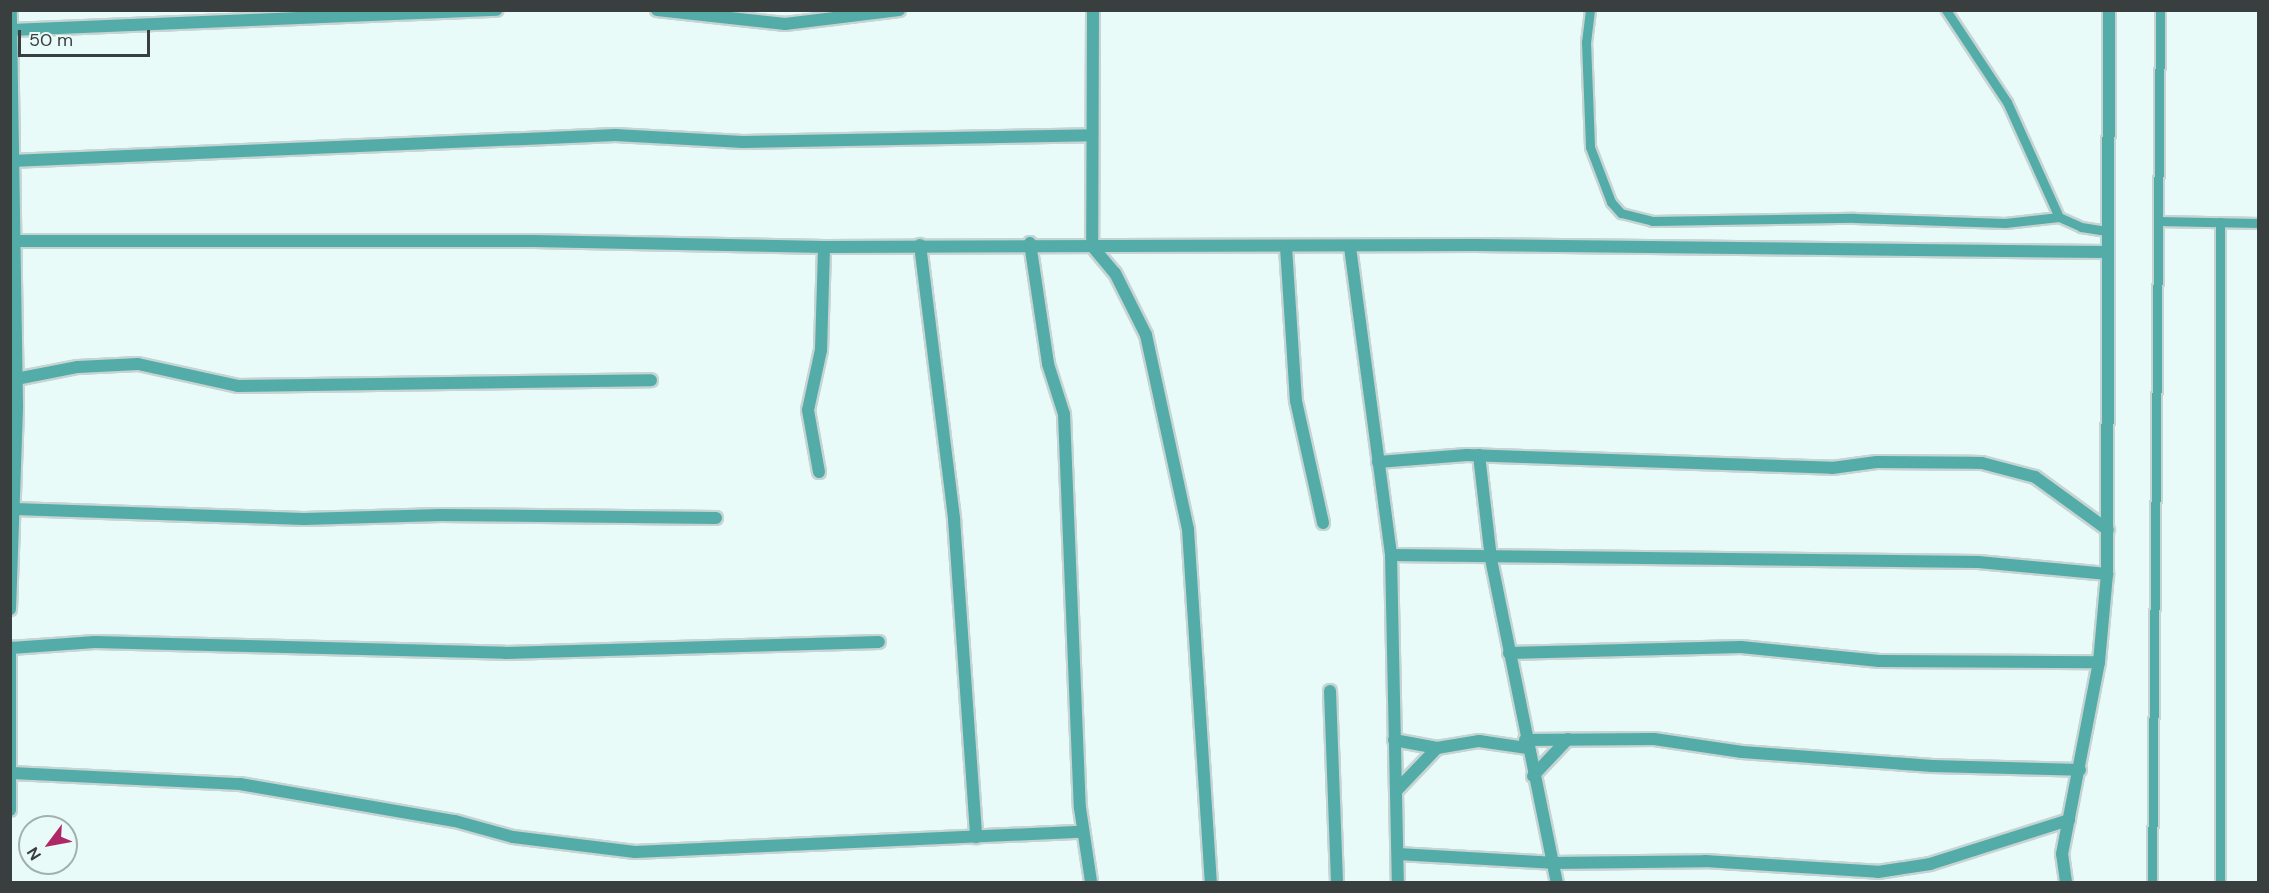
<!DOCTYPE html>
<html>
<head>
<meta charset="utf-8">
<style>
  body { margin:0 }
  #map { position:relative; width:2269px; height:893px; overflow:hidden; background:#e9fbf9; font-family:"DM Sans",sans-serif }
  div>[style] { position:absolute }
  .roads { filter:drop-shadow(2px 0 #c6d5d4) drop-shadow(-2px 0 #c6d5d4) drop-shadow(0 2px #c6d5d4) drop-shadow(0 -2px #c6d5d4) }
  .service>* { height:9px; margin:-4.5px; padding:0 4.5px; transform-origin:4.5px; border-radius:4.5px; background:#53aca8 }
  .minor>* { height:12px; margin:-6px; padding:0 6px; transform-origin:6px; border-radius:6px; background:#53aca8 }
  span { translate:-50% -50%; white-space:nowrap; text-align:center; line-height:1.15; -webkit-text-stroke:5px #e9fbf9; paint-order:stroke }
  .frame { position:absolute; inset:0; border:12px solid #383f3e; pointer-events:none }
  .north { position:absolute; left:18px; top:815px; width:60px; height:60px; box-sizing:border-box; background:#e9fbf9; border:2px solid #a2b0ae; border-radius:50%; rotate:238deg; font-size:16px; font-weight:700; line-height:24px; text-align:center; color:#383f3e }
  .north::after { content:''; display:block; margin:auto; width:21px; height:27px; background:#b02768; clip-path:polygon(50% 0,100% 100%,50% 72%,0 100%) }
  .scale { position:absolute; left:18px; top:30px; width:132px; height:27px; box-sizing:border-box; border:3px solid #383f3e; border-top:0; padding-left:8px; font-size:18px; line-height:21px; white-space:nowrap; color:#383f3e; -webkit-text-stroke:4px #e9fbf9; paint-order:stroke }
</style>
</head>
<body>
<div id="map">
  <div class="roads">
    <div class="service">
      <i style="left:1590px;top:10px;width:32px;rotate:97deg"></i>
      <i style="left:1586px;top:42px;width:105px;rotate:87.8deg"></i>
      <i style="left:1590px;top:147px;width:59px;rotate:69.1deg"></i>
      <i style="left:1611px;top:202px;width:15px;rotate:48deg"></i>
      <i style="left:1621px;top:213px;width:32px;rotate:14deg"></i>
      <i style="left:1652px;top:221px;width:202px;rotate:-0.9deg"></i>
      <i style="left:1854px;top:218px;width:151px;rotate:1.9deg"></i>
      <i style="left:2005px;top:223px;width:54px;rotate:-6.3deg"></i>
      <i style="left:1946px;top:10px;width:110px;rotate:56.5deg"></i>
      <i style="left:2007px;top:102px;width:126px;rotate:65.7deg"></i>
      <i style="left:2059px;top:217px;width:24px;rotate:24deg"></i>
      <i style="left:2081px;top:227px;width:26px;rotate:9deg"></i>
      <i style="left:2158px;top:221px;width:100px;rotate:1.1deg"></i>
      <i style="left:2220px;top:222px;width:660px;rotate:90deg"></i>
      <i style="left:2152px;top:882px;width:872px;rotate:-89.47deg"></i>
    </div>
    <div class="minor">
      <i style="left:657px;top:10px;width:129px;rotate:6.2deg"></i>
      <i style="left:785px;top:24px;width:115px;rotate:-7deg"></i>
      <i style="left:1093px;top:10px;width:236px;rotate:90.2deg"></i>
      <i style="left:1092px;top:246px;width:35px;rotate:50deg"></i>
      <i style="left:1115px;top:273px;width:69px;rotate:63.4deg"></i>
      <i style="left:1146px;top:335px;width:198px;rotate:77.8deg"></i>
      <i style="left:1188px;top:529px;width:354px;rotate:86.3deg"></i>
      <i style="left:11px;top:30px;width:486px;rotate:-2.4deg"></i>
      <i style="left:11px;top:161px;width:605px;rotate:-2.46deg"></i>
      <i style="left:615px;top:135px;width:128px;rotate:3.1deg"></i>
      <i style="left:743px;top:142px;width:349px;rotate:-1.1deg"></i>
      <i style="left:14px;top:241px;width:520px"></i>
      <i style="left:534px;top:241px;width:290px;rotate:1.2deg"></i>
      <i style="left:824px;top:247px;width:651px;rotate:-0.18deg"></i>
      <i style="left:1475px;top:245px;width:631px;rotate:0.64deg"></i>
      <i style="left:1030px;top:243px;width:122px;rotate:81.5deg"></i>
      <i style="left:1048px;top:364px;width:52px;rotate:72.3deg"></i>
      <i style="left:1064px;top:414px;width:394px;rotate:87.7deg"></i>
      <i style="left:1080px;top:808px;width:75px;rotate:81.5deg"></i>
      <i style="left:920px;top:245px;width:276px;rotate:82.9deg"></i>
      <i style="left:954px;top:519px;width:319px;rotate:86deg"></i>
      <i style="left:1286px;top:247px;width:154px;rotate:86.3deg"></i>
      <i style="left:1296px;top:401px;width:125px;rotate:77.5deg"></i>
      <i style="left:1350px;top:247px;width:311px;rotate:82.4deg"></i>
      <i style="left:1391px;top:555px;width:327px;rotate:88.8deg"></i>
      <i style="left:16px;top:379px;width:63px;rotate:-11deg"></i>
      <i style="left:78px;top:367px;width:60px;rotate:-2.9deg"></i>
      <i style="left:138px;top:364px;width:102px;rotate:12.4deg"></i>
      <i style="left:238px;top:386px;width:413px;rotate:-0.8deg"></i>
      <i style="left:1479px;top:455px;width:105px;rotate:83.4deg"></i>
      <i style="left:1491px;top:559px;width:330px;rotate:78.5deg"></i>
      <i style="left:1378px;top:462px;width:89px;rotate:-4.5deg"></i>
      <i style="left:1467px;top:455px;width:365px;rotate:2deg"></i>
      <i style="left:1832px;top:468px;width:45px;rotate:-7.6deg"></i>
      <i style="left:1877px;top:462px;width:105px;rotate:0.5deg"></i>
      <i style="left:1982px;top:463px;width:55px;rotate:14.8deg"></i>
      <i style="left:2035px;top:477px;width:90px;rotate:36deg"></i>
      <i style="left:819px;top:472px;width:63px;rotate:-100.1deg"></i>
      <i style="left:808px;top:410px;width:61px;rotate:-77.8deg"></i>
      <i style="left:821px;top:350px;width:103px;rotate:-88.3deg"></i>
      <i style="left:15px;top:509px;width:289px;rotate:2deg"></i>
      <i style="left:304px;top:519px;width:137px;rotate:-1.7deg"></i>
      <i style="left:441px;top:515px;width:275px;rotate:0.6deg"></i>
      <i style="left:1391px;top:555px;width:587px;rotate:0.68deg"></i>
      <i style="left:1978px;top:562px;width:130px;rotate:5.3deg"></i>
      <i style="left:10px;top:609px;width:203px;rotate:-88deg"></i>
      <i style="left:17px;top:406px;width:396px;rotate:-90.9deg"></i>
      <i style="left:10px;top:647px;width:163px;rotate:90deg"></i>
      <i style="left:11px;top:648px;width:84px;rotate:-4.1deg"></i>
      <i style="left:95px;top:642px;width:410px;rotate:1.5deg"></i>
      <i style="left:505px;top:653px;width:374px;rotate:-1.7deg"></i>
      <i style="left:1509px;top:653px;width:232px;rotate:-1.5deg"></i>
      <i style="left:1741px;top:647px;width:139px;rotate:5.8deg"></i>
      <i style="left:1879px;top:661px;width:220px;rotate:0.3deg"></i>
      <i style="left:1330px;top:691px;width:191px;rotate:87.9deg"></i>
      <i style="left:1394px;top:740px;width:44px;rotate:10.5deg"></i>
      <i style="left:1437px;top:748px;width:43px;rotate:-9.5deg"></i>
      <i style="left:1479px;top:741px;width:49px;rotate:8.3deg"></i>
      <i style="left:1525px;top:740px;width:129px;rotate:-0.4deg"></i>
      <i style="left:1654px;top:739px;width:89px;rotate:8.4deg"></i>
      <i style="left:1742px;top:752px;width:191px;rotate:4.2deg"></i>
      <i style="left:1932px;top:766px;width:148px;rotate:1.5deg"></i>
      <i style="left:13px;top:773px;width:227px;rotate:2.8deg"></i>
      <i style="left:240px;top:784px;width:218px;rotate:9.8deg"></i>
      <i style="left:455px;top:821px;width:60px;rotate:15.4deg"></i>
      <i style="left:513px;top:837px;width:123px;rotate:7deg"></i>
      <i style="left:635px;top:852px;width:446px;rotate:-2.6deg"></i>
      <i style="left:1533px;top:776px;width:51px;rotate:-46.6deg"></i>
      <i style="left:1396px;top:791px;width:59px;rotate:-46.4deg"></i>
      <i style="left:1398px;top:854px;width:154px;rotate:3.3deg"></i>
      <i style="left:1552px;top:863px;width:153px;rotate:-0.7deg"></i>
      <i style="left:1705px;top:861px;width:173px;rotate:3.6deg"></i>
      <i style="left:1878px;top:872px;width:53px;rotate:-8.7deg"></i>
      <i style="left:1930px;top:864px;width:146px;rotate:-17.6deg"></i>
      <i style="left:2066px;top:882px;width:28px;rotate:-98deg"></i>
      <i style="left:2062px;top:854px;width:196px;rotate:-79.1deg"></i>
      <i style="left:2099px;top:662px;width:88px;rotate:-84.8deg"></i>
      <i style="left:2107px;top:574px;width:564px;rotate:-89.8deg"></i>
    </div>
  </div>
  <div class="frame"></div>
  <div class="north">N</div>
  <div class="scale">50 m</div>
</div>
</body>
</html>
